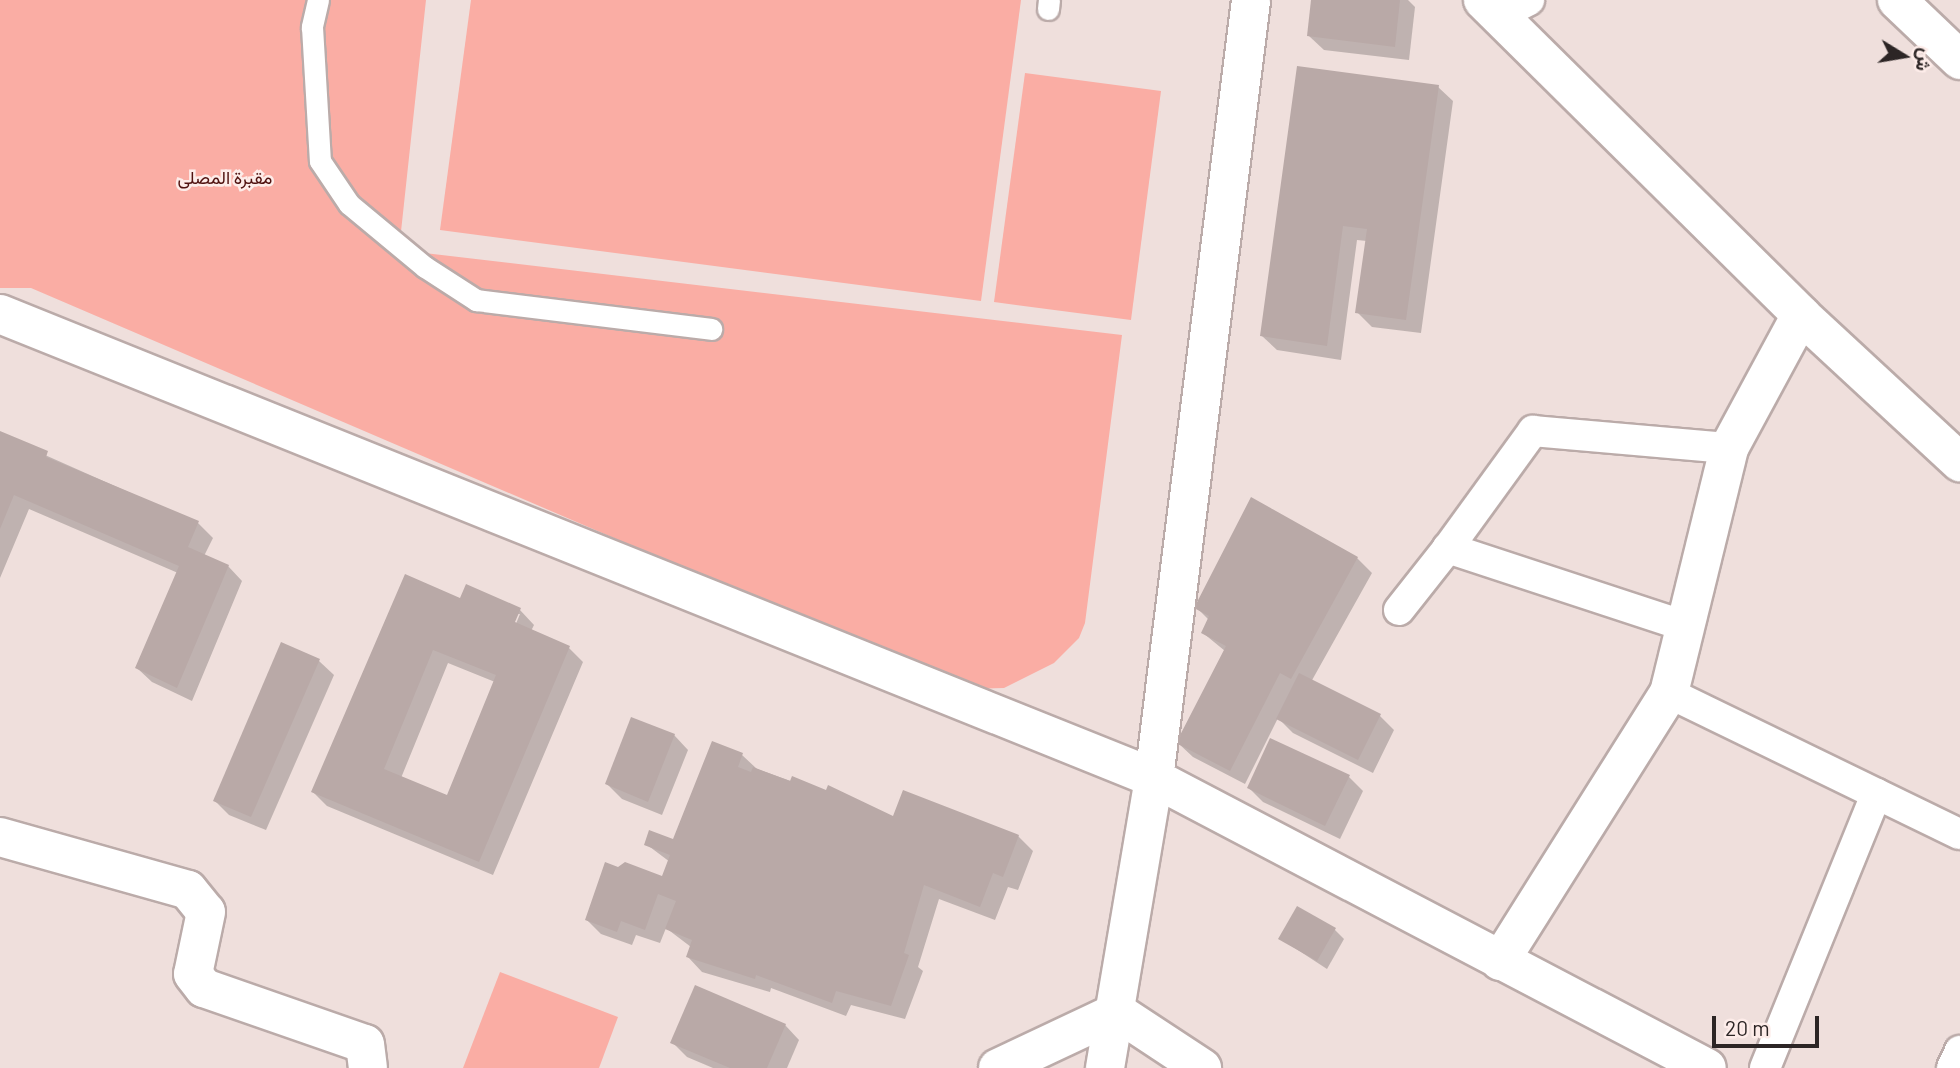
<!DOCTYPE html>
<html>
<head>
<meta charset="utf-8">
<style>
  body { margin:0 }
  #map { position:relative; width:1960px; height:1068px; overflow:hidden; background:#efdfdc; font-family:Barlow,Vazirmatn,sans-serif }
  div>[style] { position:absolute }
  .green>* { inset:0; background:#faada4 }
  .shadow>* { inset:0; background:#0003 }
  .building>* { inset:0; background:#b9a9a7 }
  .roads { filter:drop-shadow(2px 0 #bbaba9) drop-shadow(-2px 0 #bbaba9) drop-shadow(0 2px #bbaba9) drop-shadow(0 -2px #bbaba9) }
  .service>* { height:21px; margin:-10.5px; padding:0 10.5px; transform-origin:10.5px; border-radius:10.5px; background:#fff }
  .pedestrian>* { height:30px; margin:-15px; padding:0 15px; transform-origin:15px; border-radius:15px; background:#fff }
  .minor>* { height:38px; margin:-19px; padding:0 19px; transform-origin:19px; border-radius:19px; background:#fff }
  .tertiary>* { height:38px; margin:-19px; padding:0 19px; transform-origin:19px; border-radius:19px; background:#fff }
  span { translate:-50% -50%; white-space:nowrap; text-align:center; line-height:1.15; -webkit-text-stroke:5px #fdece9; paint-order:stroke }
  .park-label { font-size:18px; color:#501210 }
  .north { position:absolute; left:1869px; top:21px; width:70px; height:70px; -webkit-text-stroke:5px #fdece9; paint-order:stroke; rotate:101deg; font-size:19px; font-weight:700; line-height:28px; text-align:center; color:#2c2525 }
  .north::after { content:''; display:block; margin:auto; width:24px; height:32px; background:#2c2525; clip-path:polygon(50% 0,100% 100%,50% 72%,0 100%) }
  .scale { position:absolute; left:1712px; top:1016px; width:107px; height:32px; box-sizing:border-box; border:4px solid #2c2525; border-top:0; padding-left:9px; font-size:21px; line-height:24px; white-space:nowrap; color:#2c2525; -webkit-text-stroke:5px #fdece9; paint-order:stroke }
</style>
</head>
<body>
<div id="map">
  <div class="green">
    <i style="clip-path:polygon(0 0,426px 0,399px 250px,1122px 335px,1085px 623px,1079px 638px,1054px 663px,1004px 688px,966px 689px,31px 288px,0 288px)"></i>
    <i style="clip-path:polygon(471px 0,1021px 0,981px 301px,440px 230px)"></i>
    <i style="clip-path:polygon(1025px 73px,1161px 91px,1131px 320px,994px 302px)"></i>
    <i style="clip-path:polygon(500px 972px,618px 1017px,599px 1068px,463px 1068px)"></i>
  </div>
  <div class="shadow">
    <i style="clip-path:polygon(1313px 0,1408px 0,1415px 7px,1409px 60px,1324px 50px,1309px 36px)"></i>
    <i style="clip-path:polygon(1438px 87px,1453px 101px,1421px 333px,1372px 327px,1357px 312px,1367px 241px,1357px 240px,1341px 360px,1277px 350px,1262px 336px)"></i>
    <i style="clip-path:polygon(0 435px,198px 523px,213px 538px,204px 556px,228px 566px,242px 581px,192px 701px,152px 682px,137px 668px,178px 573px,29px 509px,0 578px)"></i>
    <i style="clip-path:polygon(1357px 558px,1372px 573px,1311px 682px,1380px 716px,1394px 730px,1373px 773px,1293px 733px,1278px 718px,1245px 784px,1193px 757px,1178px 743px,1225px 651px,1203px 633px,1209px 620px,1196px 607px)"></i>
    <i style="clip-path:polygon(evenodd,461px 600px,520px 610px,534px 625px,531px 631px,569px 648px,583px 662px,493px 875px,327px 806px,313px 792px,461px 600px,516px 614px,520px 614px,513px 631px,516px 614px,461px 600px,448px 663px,495px 682px,448px 797px,401px 778px,448px 663px)"></i>
    <i style="clip-path:polygon(282px 644px,319px 661px,334px 675px,266px 830px,229px 815px,215px 801px)"></i>
    <i style="clip-path:polygon(674px 735px,688px 750px,662px 815px,622px 799px,607px 784px)"></i>
    <i style="clip-path:polygon(742px 755px,757px 769px,894px 818px,1018px 836px,1033px 851px,1018px 890px,1008px 887px,995px 920px,939px 899px,918px 967px,923px 971px,905px 1019px,851px 1005px,846px 1016px,771px 988px,770px 992px,702px 972px,688px 957px,691px 947px,666px 928px,660px 943px,636px 935px,632px 945px,601px 934px,587px 920px,664px 879px,670px 862px,646px 844px,674px 842px)"></i>
    <i style="clip-path:polygon(1349px 777px,1363px 791px,1340px 839px,1263px 802px,1249px 788px)"></i>
    <i style="clip-path:polygon(1334px 929px,1344px 939px,1327px 969px,1281px 939px)"></i>
    <i style="clip-path:polygon(785px 1025px,799px 1040px,787px 1068px,713px 1068px,687px 1057px,672px 1042px)"></i>
  </div>
  <div class="building">
    <i style="clip-path:polygon(1311px 0,1400px 0,1395px 47px,1307px 36px)"></i>
    <i style="clip-path:polygon(1297px 66px,1439px 85px,1406px 320px,1355px 313px,1367px 229px,1343px 226px,1327px 346px,1260px 336px)"></i>
    <i style="clip-path:polygon(0 431px,48px 451px,46px 457px,199px 521px,188px 547px,229px 565px,177px 688px,135px 668px,179px 566px,14px 495px,0 529px)"></i>
    <i style="clip-path:polygon(1251px 497px,1358px 557px,1291px 679px,1280px 673px,1230px 771px,1176px 743px,1226px 646px,1201px 633px,1209px 616px,1194px 608px)"></i>
    <i style="clip-path:polygon(evenodd,405px 574px,460px 598px,466px 584px,521px 608px,515px 622px,570px 646px,479px 862px,311px 792px,405px 574px,433px 650px,496px 675px,447px 795px,384px 769px,433px 650px)"></i>
    <i style="clip-path:polygon(281px 642px,320px 659px,251px 817px,213px 801px)"></i>
    <i style="clip-path:polygon(1299px 673px,1381px 714px,1358px 760px,1276px 719px)"></i>
    <i style="clip-path:polygon(631px 717px,675px 734px,648px 802px,605px 784px)"></i>
    <i style="clip-path:polygon(1270px 738px,1350px 775px,1325px 826px,1247px 788px)"></i>
    <i style="clip-path:polygon(712px 741px,743px 753px,738px 767px,751px 772px,753px 767px,790px 781px,792px 776px,826px 790px,828px 785px,893px 816px,903px 790px,1019px 835px,1003px 877px,993px 873px,980px 907px,924px 885px,904px 953px,909px 955px,891px 1006px,836px 991px,832px 1003px,756px 975px,755px 979px,686px 957px,692px 940px,665px 929px,676px 901px,658px 894px,645px 930px,621px 921px,617px 932px,585px 920px,605px 862px,618px 867px,625px 862px,662px 876px,670px 855px,644px 845px,649px 830px,673px 839px)"></i>
    <i style="clip-path:polygon(1297px 906px,1336px 928px,1317px 961px,1278px 939px)"></i>
    <i style="clip-path:polygon(695px 985px,786px 1024px,767px 1068px,730px 1068px,670px 1043px)"></i>
  </div>
  <div class="roads">
    <div class="service">
      <i style="left:318px;top:0;width:28px;rotate:103deg"></i>
      <i style="left:312px;top:27px;width:134px;rotate:86.6deg"></i>
      <i style="left:320px;top:161px;width:52px;rotate:56deg"></i>
      <i style="left:349px;top:204px;width:99px;rotate:39.7deg"></i>
      <i style="left:425px;top:267px;width:61px;rotate:32.9deg"></i>
      <i style="left:476px;top:300px;width:237px;rotate:7deg"></i>
      <i style="left:1048px;top:9px;width:9px;rotate:-84deg"></i>
    </div>
    <div class="pedestrian">
      <i style="left:1498px;top:16px;width:35px;rotate:-27deg"></i>
      <i style="left:1399px;top:610px;width:79px;rotate:-51.7deg"></i>
      <i style="left:1685px;top:626px;width:250px;rotate:-161.8deg"></i>
      <i style="left:1448px;top:548px;width:145px;rotate:-54deg"></i>
      <i style="left:1533px;top:431px;width:197px;rotate:5deg"></i>
      <i style="left:1669px;top:693px;width:323px;rotate:25.9deg"></i>
      <i style="left:1765px;top:1068px;width:296px;rotate:-67.9deg"></i>
      <i style="left:1952px;top:1068px;width:19px;rotate:-65deg"></i>
    </div>
    <div class="minor">
      <i style="left:1897px;top:0;width:87px;rotate:43.6deg"></i>
      <i style="left:0;top:314px;width:1244px;rotate:21.9deg"></i>
      <i style="left:1154px;top:778px;width:624px;rotate:27.67deg"></i>
      <i style="left:0;top:837px;width:195px;rotate:15.7deg"></i>
      <i style="left:188px;top:890px;width:28px;rotate:51deg"></i>
      <i style="left:206px;top:912px;width:63px;rotate:101.8deg"></i>
      <i style="left:193px;top:974px;width:18px;rotate:52deg"></i>
      <i style="left:204px;top:988px;width:170px;rotate:19.2deg"></i>
      <i style="left:365px;top:1044px;width:24px;rotate:83deg"></i>
      <i style="left:1500px;top:961px;width:317px;rotate:-57.8deg"></i>
      <i style="left:1669px;top:693px;width:252px;rotate:-76.2deg"></i>
      <i style="left:1729px;top:448px;width:151px;rotate:-61.6deg"></i>
      <i style="left:1117px;top:1012px;width:102px;rotate:33.4deg"></i>
    </div>
    <div class="tertiary">
      <i style="left:1483px;top:0;width:448px;rotate:44.7deg"></i>
      <i style="left:1801px;top:315px;width:217px;rotate:42.8deg"></i>
      <i style="left:998px;top:1068px;width:132px;rotate:-25.2deg"></i>
      <i style="left:1105px;top:1068px;width:294px;rotate:-80.4deg"></i>
      <i style="left:1154px;top:778px;width:784px;rotate:-82.89deg"></i>
    </div>
  </div>
  <div class="park-label">
    <span style="left:225px;top:177px">مقبرة المصلى</span>
  </div>
  <div class="north">ش</div>
  <div class="scale">20 m</div>
</div>
</body>
</html>
